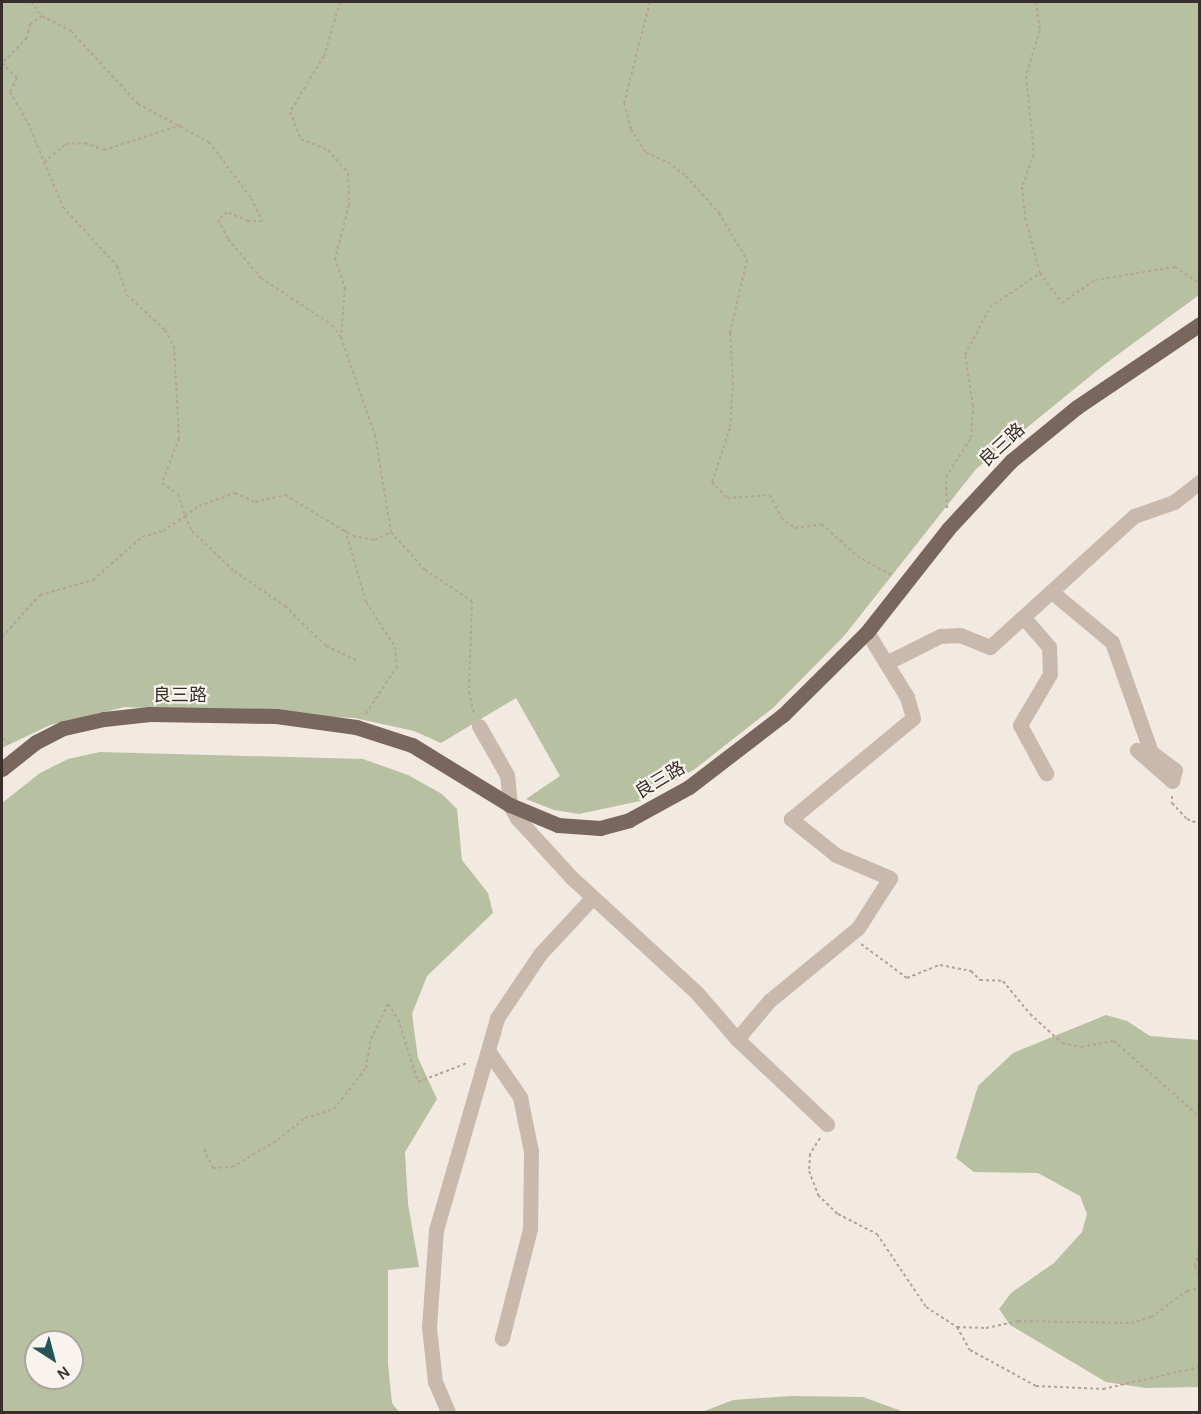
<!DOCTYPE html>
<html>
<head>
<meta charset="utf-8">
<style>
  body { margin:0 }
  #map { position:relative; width:1201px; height:1414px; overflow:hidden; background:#f2e9e1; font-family:Karla,"Noto Sans SC",sans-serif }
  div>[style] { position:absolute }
  .green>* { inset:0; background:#b7c0a1 }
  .path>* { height:2px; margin-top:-1px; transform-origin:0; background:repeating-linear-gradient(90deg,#b5a397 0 3px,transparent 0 6px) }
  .minor>* { height:15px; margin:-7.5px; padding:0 7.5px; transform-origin:7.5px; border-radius:7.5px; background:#c9b9ad }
  .major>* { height:15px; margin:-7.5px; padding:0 7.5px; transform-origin:7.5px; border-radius:7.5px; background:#79665d }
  span { translate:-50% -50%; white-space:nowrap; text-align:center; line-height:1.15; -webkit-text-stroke:4.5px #f9f3ed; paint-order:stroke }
  .street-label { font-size:18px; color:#382f2b }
  .frame { position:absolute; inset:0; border:3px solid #382f2b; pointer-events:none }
  .north { position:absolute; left:24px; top:1330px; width:60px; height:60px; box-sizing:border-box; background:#f9f3ed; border:2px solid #aca59f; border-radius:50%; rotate:144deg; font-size:16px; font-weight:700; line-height:24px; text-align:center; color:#382f2b }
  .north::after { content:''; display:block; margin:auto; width:21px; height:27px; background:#235557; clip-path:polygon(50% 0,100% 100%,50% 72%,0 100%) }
</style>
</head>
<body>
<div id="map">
  <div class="green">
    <i style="clip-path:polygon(2px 2px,1199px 2px,1199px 295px,1105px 364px,976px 469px,844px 636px,774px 707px,695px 769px,640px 801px,579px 814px,554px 810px,526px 799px,560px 776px,516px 698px,441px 743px,414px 731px,355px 718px,125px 707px,50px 725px,2px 748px)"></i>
    <i style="clip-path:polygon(evenodd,100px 752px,363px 759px,408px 775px,442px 794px,457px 809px,462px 860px,488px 893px,493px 913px,427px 976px,412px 1014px,418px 1058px,437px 1099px,405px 1152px,408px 1204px,419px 1267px,388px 1270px,388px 1364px,392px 1403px,399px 1412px,2px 1412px,2px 803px,40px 773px,68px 759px,100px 752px,36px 1342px,72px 1342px,72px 1378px,36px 1378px,36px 1342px)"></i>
    <i style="clip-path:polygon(1106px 1015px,1127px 1021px,1150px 1036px,1199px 1040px,1199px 1387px,1146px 1388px,1106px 1382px,1010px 1325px,999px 1309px,1011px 1293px,1054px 1263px,1082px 1232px,1087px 1214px,1080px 1196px,1038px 1173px,974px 1172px,956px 1158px,978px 1086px,1013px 1053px)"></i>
    <i style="clip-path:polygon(791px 1396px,863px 1397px,904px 1412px,702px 1412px,733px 1400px)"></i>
  </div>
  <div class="path">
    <i style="left:31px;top:2px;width:18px;rotate:52deg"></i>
    <i style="left:42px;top:16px;width:14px;rotate:146deg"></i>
    <i style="left:30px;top:24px;width:14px;rotate:102deg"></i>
    <i style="left:27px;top:38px;width:35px;rotate:135deg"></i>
    <i style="left:2px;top:63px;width:21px;rotate:45deg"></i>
    <i style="left:17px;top:78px;width:16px;rotate:117deg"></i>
    <i style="left:10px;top:92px;width:36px;rotate:60deg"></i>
    <i style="left:28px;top:123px;width:91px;rotate:67.4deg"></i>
    <i style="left:63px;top:207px;width:80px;rotate:47.5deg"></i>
    <i style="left:117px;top:266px;width:31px;rotate:71deg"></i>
    <i style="left:127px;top:295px;width:52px;rotate:42.6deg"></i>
    <i style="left:165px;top:330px;width:18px;rotate:61deg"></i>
    <i style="left:174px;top:346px;width:92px;rotate:86.9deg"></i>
    <i style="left:179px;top:438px;width:48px;rotate:110.7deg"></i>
    <i style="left:162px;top:483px;width:19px;rotate:35deg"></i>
    <i style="left:178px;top:494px;width:23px;rotate:72deg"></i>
    <i style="left:185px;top:516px;width:17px;rotate:-36deg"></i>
    <i style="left:199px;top:506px;width:38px;rotate:-20deg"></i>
    <i style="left:235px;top:493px;width:22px;rotate:24deg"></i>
    <i style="left:255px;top:502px;width:31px;rotate:-13deg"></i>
    <i style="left:285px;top:495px;width:79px;rotate:31.1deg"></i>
    <i style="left:353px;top:536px;width:22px;rotate:10deg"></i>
    <i style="left:375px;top:540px;width:18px;rotate:-27deg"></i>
    <i style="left:340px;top:2px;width:56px;rotate:106.5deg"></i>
    <i style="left:324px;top:56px;width:66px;rotate:121.3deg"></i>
    <i style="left:290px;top:112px;width:29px;rotate:68deg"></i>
    <i style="left:301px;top:139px;width:29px;rotate:22deg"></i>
    <i style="left:328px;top:150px;width:30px;rotate:49deg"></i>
    <i style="left:348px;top:173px;width:32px;rotate:88deg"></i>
    <i style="left:349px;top:205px;width:55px;rotate:104.8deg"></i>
    <i style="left:335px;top:258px;width:32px;rotate:72deg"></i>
    <i style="left:345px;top:288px;width:49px;rotate:94.7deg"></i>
    <i style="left:341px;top:337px;width:104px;rotate:70.9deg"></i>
    <i style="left:375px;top:435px;width:98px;rotate:80.6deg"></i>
    <i style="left:650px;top:2px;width:104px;rotate:104.4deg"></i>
    <i style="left:624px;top:103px;width:27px;rotate:75deg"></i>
    <i style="left:631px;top:129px;width:28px;rotate:58deg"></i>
    <i style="left:646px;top:153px;width:24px;rotate:22deg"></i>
    <i style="left:668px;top:162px;width:23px;rotate:38deg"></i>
    <i style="left:686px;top:176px;width:50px;rotate:48.3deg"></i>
    <i style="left:719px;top:213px;width:55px;rotate:59.2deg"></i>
    <i style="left:747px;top:260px;width:75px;rotate:103.1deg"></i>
    <i style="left:730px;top:333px;width:49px;rotate:86.5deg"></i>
    <i style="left:733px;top:382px;width:46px;rotate:93.7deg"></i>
    <i style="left:730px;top:428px;width:57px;rotate:108.4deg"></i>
    <i style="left:712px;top:482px;width:22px;rotate:47deg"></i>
    <i style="left:727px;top:498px;width:43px;rotate:-4deg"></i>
    <i style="left:770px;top:495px;width:25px;rotate:64deg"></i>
    <i style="left:781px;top:518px;width:17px;rotate:36deg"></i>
    <i style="left:795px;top:528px;width:27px;rotate:-8deg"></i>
    <i style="left:822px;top:524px;width:47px;rotate:42.4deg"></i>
    <i style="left:857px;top:556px;width:41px;rotate:29.1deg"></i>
    <i style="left:1036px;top:2px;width:28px;rotate:82deg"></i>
    <i style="left:1040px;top:30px;width:48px;rotate:106.9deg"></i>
    <i style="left:1026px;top:76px;width:78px;rotate:84.1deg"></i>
    <i style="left:1034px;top:154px;width:35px;rotate:110deg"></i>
    <i style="left:1022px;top:187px;width:31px;rotate:84deg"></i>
    <i style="left:1025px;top:218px;width:57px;rotate:74.7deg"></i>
    <i style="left:1040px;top:273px;width:37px;rotate:54deg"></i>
    <i style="left:1062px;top:303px;width:40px;rotate:-34.9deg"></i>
    <i style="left:1095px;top:280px;width:81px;rotate:-9.2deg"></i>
    <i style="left:1175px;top:267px;width:30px;rotate:34deg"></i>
    <i style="left:42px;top:16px;width:33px;rotate:27deg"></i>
    <i style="left:71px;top:31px;width:99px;rotate:47.5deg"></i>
    <i style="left:138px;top:104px;width:81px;rotate:28.2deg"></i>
    <i style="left:209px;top:142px;width:70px;rotate:53.1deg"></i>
    <i style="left:251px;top:198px;width:25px;rotate:64deg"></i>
    <i style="left:262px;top:221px;width:14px;rotate:180deg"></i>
    <i style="left:248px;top:221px;width:23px;rotate:-157deg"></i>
    <i style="left:227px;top:212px;width:12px;rotate:138deg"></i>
    <i style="left:218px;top:220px;width:21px;rotate:62deg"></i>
    <i style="left:228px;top:239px;width:51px;rotate:49.8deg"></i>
    <i style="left:261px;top:278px;width:85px;rotate:33.5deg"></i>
    <i style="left:332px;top:325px;width:15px;rotate:53deg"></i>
    <i style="left:44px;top:162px;width:28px;rotate:-39deg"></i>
    <i style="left:66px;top:144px;width:19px;rotate:-3deg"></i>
    <i style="left:85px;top:143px;width:20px;rotate:20deg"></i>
    <i style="left:104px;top:150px;width:81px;rotate:-18deg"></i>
    <i style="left:947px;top:508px;width:31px;rotate:-92deg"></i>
    <i style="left:946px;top:477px;width:46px;rotate:-57.3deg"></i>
    <i style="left:971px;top:438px;width:32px;rotate:-86deg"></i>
    <i style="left:973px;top:406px;width:52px;rotate:-98.9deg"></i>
    <i style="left:965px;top:355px;width:54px;rotate:-62.5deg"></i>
    <i style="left:990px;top:307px;width:60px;rotate:-34.2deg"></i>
    <i style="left:345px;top:530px;width:75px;rotate:73.7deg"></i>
    <i style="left:366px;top:602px;width:54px;rotate:57.2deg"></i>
    <i style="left:395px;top:647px;width:19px;rotate:84deg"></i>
    <i style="left:397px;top:666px;width:59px;rotate:123.1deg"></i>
    <i style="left:391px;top:532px;width:51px;rotate:48.2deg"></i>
    <i style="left:425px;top:570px;width:56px;rotate:33.4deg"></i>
    <i style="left:472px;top:601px;width:91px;rotate:91.9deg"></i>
    <i style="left:469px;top:692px;width:22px;rotate:77deg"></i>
    <i style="left:2px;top:637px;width:57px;rotate:-47.9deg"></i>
    <i style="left:40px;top:595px;width:55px;rotate:-15.8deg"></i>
    <i style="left:93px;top:580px;width:65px;rotate:-41.3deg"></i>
    <i style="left:142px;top:537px;width:22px;rotate:-16deg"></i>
    <i style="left:163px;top:531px;width:27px;rotate:-34deg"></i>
    <i style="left:185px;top:516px;width:17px;rotate:65deg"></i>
    <i style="left:192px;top:531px;width:58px;rotate:43.6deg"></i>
    <i style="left:234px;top:571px;width:62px;rotate:34.5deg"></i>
    <i style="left:285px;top:606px;width:57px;rotate:44.3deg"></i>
    <i style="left:326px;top:646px;width:35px;rotate:25deg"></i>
    <i style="left:2px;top:738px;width:9px;rotate:36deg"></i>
    <i style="left:1172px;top:796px;width:7px;rotate:90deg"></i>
    <i style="left:1172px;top:803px;width:22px;rotate:47deg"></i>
    <i style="left:1187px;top:819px;width:14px;rotate:21deg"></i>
    <i style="left:861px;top:944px;width:57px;rotate:36.5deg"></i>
    <i style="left:907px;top:978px;width:35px;rotate:-22deg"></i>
    <i style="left:940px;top:965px;width:32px;rotate:11deg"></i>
    <i style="left:971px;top:971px;width:13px;rotate:45deg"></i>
    <i style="left:980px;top:980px;width:23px;rotate:2deg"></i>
    <i style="left:1003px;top:981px;width:43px;rotate:50.7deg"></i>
    <i style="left:1030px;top:1014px;width:43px;rotate:42.2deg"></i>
    <i style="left:1062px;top:1043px;width:19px;rotate:12deg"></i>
    <i style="left:1081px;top:1047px;width:34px;rotate:-10deg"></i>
    <i style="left:1114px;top:1041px;width:115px;rotate:41.5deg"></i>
    <i style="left:820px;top:1138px;width:19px;rotate:122deg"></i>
    <i style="left:810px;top:1154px;width:17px;rotate:93deg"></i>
    <i style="left:809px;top:1171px;width:26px;rotate:69deg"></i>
    <i style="left:818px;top:1195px;width:28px;rotate:44deg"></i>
    <i style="left:838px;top:1214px;width:44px;rotate:27.1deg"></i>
    <i style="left:877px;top:1234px;width:88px;rotate:56.1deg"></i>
    <i style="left:926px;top:1307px;width:37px;rotate:33deg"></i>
    <i style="left:957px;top:1327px;width:29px;rotate:2deg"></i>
    <i style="left:986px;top:1328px;width:33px;rotate:-12deg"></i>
    <i style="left:1018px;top:1321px;width:113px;rotate:1deg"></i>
    <i style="left:1131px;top:1323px;width:21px;rotate:-17deg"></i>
    <i style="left:1151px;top:1317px;width:44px;rotate:-35.8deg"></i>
    <i style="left:1187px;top:1291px;width:13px;rotate:-13deg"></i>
    <i style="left:204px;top:1149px;width:21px;rotate:65deg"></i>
    <i style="left:213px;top:1168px;width:19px;rotate:-3deg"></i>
    <i style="left:232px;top:1167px;width:53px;rotate:-30.4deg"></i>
    <i style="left:278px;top:1140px;width:35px;rotate:-39deg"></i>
    <i style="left:305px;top:1118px;width:30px;rotate:-17deg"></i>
    <i style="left:334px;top:1109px;width:52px;rotate:-52deg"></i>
    <i style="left:366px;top:1068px;width:29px;rotate:-80deg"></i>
    <i style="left:371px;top:1039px;width:39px;rotate:-64deg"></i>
    <i style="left:388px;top:1004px;width:18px;rotate:56deg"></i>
    <i style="left:398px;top:1019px;width:66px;rotate:72.4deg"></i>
    <i style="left:418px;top:1082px;width:53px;rotate:-21.2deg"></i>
    <i style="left:1200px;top:1246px;width:21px;rotate:104deg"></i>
    <i style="left:1195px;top:1266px;width:12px;rotate:66deg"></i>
    <i style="left:957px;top:1327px;width:26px;rotate:61deg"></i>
    <i style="left:970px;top:1350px;width:75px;rotate:28.6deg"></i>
    <i style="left:1036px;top:1386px;width:67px;rotate:2.6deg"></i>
    <i style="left:1103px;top:1389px;width:99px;rotate:-12.8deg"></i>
    <i style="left:65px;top:1412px;width:1px;rotate:-45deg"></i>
  </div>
  <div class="minor">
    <i style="left:1052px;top:592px;width:78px;rotate:39.8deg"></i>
    <i style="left:1112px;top:642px;width:117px;rotate:70.5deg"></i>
    <i style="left:1151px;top:752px;width:30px;rotate:37deg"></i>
    <i style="left:1175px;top:770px;width:11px;rotate:105deg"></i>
    <i style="left:1172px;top:781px;width:47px;rotate:-138.5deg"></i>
    <i style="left:1024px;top:618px;width:38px;rotate:49deg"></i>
    <i style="left:1049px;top:647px;width:27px;rotate:88deg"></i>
    <i style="left:1050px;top:674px;width:59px;rotate:120.5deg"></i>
    <i style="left:1020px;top:725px;width:55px;rotate:61.6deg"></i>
    <i style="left:886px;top:663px;width:60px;rotate:-26.6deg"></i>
    <i style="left:940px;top:636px;width:20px;rotate:-3deg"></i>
    <i style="left:960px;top:635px;width:32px;rotate:22deg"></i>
    <i style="left:990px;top:647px;width:195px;rotate:-42.3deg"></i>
    <i style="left:1134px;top:516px;width:42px;rotate:-19.3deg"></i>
    <i style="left:1174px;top:502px;width:33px;rotate:-38deg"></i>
    <i style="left:479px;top:726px;width:56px;rotate:60.3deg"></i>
    <i style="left:507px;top:775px;width:30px;rotate:84deg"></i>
    <i style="left:510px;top:805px;width:15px;rotate:62deg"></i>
    <i style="left:517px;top:818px;width:81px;rotate:47.5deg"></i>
    <i style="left:572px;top:878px;width:170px;rotate:42.6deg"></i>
    <i style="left:697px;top:993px;width:61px;rotate:49deg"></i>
    <i style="left:737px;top:1039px;width:50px;rotate:-49.9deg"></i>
    <i style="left:769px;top:1001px;width:115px;rotate:-39.4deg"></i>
    <i style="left:858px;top:928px;width:59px;rotate:-57.4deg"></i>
    <i style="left:890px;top:878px;width:59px;rotate:-156.9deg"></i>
    <i style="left:836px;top:855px;width:58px;rotate:-141.3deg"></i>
    <i style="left:791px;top:819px;width:158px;rotate:-39.6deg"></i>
    <i style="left:913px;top:718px;width:22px;rotate:-106deg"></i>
    <i style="left:907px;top:697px;width:76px;rotate:-121.6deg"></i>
    <i style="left:737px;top:1039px;width:124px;rotate:43.4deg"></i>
    <i style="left:489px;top:1052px;width:55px;rotate:55.4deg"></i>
    <i style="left:520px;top:1097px;width:55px;rotate:78.5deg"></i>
    <i style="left:531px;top:1151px;width:78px;rotate:90.7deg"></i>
    <i style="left:530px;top:1229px;width:113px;rotate:104.4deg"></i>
    <i style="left:448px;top:1412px;width:33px;rotate:-113deg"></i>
    <i style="left:435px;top:1382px;width:55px;rotate:-96.2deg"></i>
    <i style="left:429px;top:1327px;width:97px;rotate:-85.9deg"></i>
    <i style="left:436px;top:1230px;width:221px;rotate:-73.9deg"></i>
    <i style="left:497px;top:1018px;width:77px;rotate:-56.1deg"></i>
    <i style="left:540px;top:954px;width:76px;rotate:-47.1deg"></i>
  </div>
  <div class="major">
    <i style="left:2px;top:769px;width:43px;rotate:-38.5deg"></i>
    <i style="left:36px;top:742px;width:31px;rotate:-27deg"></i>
    <i style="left:64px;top:728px;width:41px;rotate:-12.7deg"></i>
    <i style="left:104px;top:719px;width:46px;rotate:-6.2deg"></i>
    <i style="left:150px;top:714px;width:126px;rotate:0.9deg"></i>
    <i style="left:276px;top:716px;width:81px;rotate:7.8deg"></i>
    <i style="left:356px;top:727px;width:59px;rotate:17.8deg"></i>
    <i style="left:412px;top:745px;width:115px;rotate:31.5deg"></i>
    <i style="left:510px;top:805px;width:52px;rotate:22.6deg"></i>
    <i style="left:558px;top:825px;width:42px;rotate:4.1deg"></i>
    <i style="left:600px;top:828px;width:30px;rotate:-15deg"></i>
    <i style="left:629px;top:820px;width:68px;rotate:-28.8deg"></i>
    <i style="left:689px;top:787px;width:118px;rotate:-37.5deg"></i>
    <i style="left:783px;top:715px;width:118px;rotate:-44.7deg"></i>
    <i style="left:867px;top:632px;width:131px;rotate:-51.8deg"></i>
    <i style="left:948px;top:529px;width:93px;rotate:-47.2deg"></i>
    <i style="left:1011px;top:461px;width:85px;rotate:-39.3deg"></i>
    <i style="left:1077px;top:407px;width:148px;rotate:-34deg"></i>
  </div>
  <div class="street-label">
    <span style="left:1002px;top:445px;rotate:-43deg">良三路</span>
    <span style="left:180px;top:695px">良三路</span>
    <span style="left:660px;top:780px;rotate:-31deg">良三路</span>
  </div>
  <div class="frame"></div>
  <div class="north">N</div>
</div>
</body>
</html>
